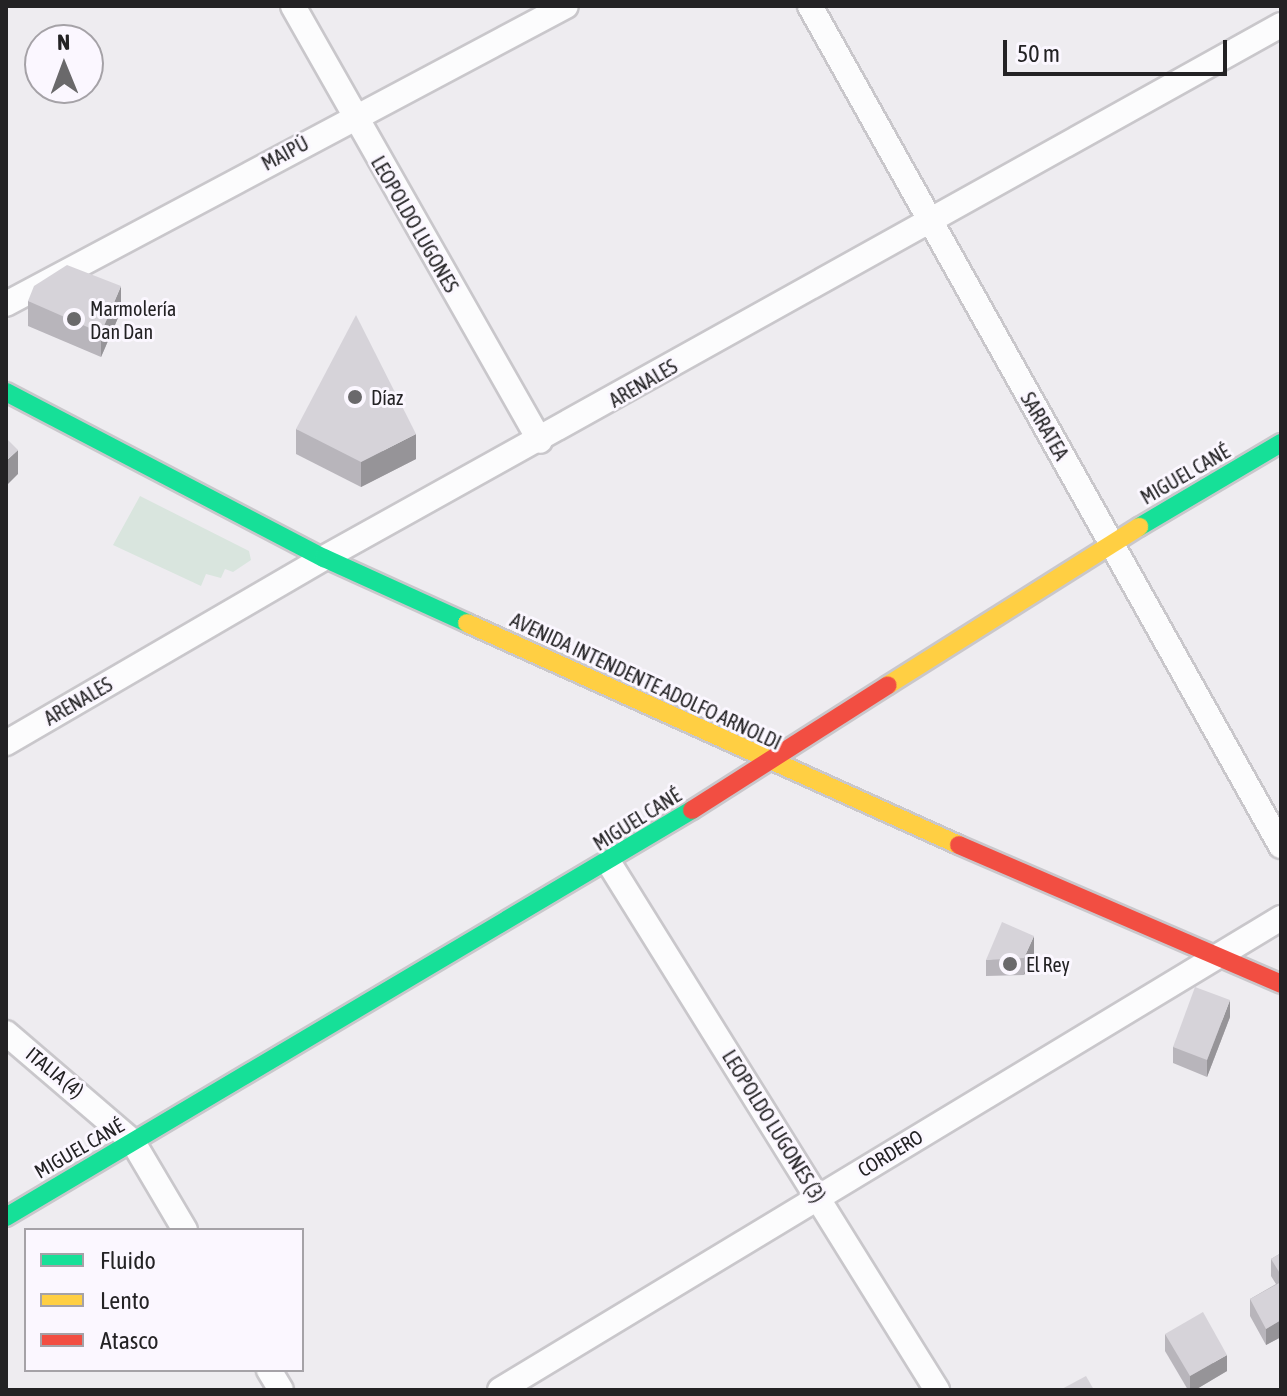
<!DOCTYPE html>
<html>
<head>
<meta charset="utf-8">
<style>
  body { margin:0 }
  #map { position:relative; width:1287px; height:1396px; overflow:hidden; background:#eeecf0; font-family:"Asap Condensed",sans-serif }
  div>[style] { position:absolute }
  .green>* { inset:0; background:#d9e5de }
  .roads { filter:drop-shadow(2px 0 #c9c7cb) drop-shadow(-2px 0 #c9c7cb) drop-shadow(0 2px #c9c7cb) drop-shadow(0 -2px #c9c7cb) }
  .street>* { height:24px; margin:-12px; padding:0 12px; transform-origin:12px; border-radius:12px; background:#fcfcfd }
  .fast>* { height:18px; margin:-9px; padding:0 9px; transform-origin:9px; border-radius:9px; background:#16e098 }
  .slow>* { height:18px; margin:-9px; padding:0 9px; transform-origin:9px; border-radius:9px; background:#ffcf43 }
  .jam>* { height:18px; margin:-9px; padding:0 9px; transform-origin:9px; border-radius:9px; background:#f24e42 }
  .wall>* { inset:0; background:#b8b5bb }
  .shaded-wall>* { inset:0; background:#969498 }
  .building>* { inset:0; background:#d6d3d9 }
  .dots>* { width:22px; height:22px; translate:-50% -50%; box-sizing:border-box; border:4px solid #fbf7ff; border-radius:50% }
  span { translate:-50% -50%; white-space:nowrap; text-align:center; line-height:1.15; -webkit-text-stroke:6px #fbf7ff; paint-order:stroke }
  .street-label { font-size:20px; color:#232224 }
  .poi-label { font-size:20px; color:#232224 }
  .left { translate:0 -50%; text-align:left }
  .frame { position:absolute; inset:0; border:8px solid #232224; pointer-events:none }
  .legend { position:absolute; left:24px; top:1228px; width:280px; height:144px; box-sizing:border-box; background:#fbf7ff; border:2px solid #a5a2a7; margin:0; padding:10px 14px; list-style:none; font-size:24px; color:#232224 }
  .legend li { display:flex; align-items:center; gap:16px; height:40px }
  .legend b { width:40px; border:2px solid #a5a2a7 }
  .north { position:absolute; left:24px; top:24px; width:80px; height:80px; box-sizing:border-box; background:#fbf7ff; border:2px solid #a5a2a7; border-radius:50%; rotate:359deg; font-size:22px; font-weight:700; line-height:32px; text-align:center; color:#232224 }
  .north::after { content:''; display:block; margin:auto; width:28px; height:36px; background:#6a696b; clip-path:polygon(50% 0,100% 100%,50% 72%,0 100%) }
  .scale { position:absolute; left:1003px; top:40px; width:224px; height:36px; box-sizing:border-box; border:4px solid #232224; border-top:0; padding-left:10px; font-size:24px; line-height:28px; white-space:nowrap; color:#232224; -webkit-text-stroke:6px #fbf7ff; paint-order:stroke }
</style>
</head>
<body>
<div id="map">
  <div class="green">
    <i style="clip-path:polygon(140px 496px,249px 551px,251px 560px,233px 572px,225px 569px,221px 578px,206px 574px,201px 586px,113px 545px)"></i>
  </div>
  <div class="roads">
    <div class="street">
      <i style="left:293px;top:6px;width:500px;rotate:60.41deg"></i>
      <i style="left:810px;top:6px;width:963px;rotate:60.72deg"></i>
      <i style="left:6px;top:304px;width:634px;rotate:-28.02deg"></i>
      <i style="left:6px;top:743px;width:368px;rotate:-30.2deg"></i>
      <i style="left:324px;top:558px;width:1095px;rotate:-29.12deg"></i>
      <i style="left:609px;top:863px;width:621px;rotate:58.1deg"></i>
      <i style="left:6px;top:1033px;width:167px;rotate:40.6deg"></i>
      <i style="left:133px;top:1142px;width:102px;rotate:59.4deg"></i>
      <i style="left:269px;top:1370px;width:23px;rotate:59deg"></i>
      <i style="left:500px;top:1390px;width:913px;rotate:-31.15deg"></i>
    </div>
    <div class="fast">
      <i style="left:6px;top:392px;width:359px;rotate:27.6deg"></i>
      <i style="left:324px;top:558px;width:157px;rotate:24.4deg"></i>
      <i style="left:1139px;top:527px;width:165px;rotate:-30.6deg"></i>
      <i style="left:6px;top:1217px;width:798px;rotate:-30.68deg"></i>
    </div>
    <div class="slow">
      <i style="left:467px;top:623px;width:540px;rotate:24.29deg"></i>
      <i style="left:888px;top:685px;width:297px;rotate:-32.2deg"></i>
    </div>
    <div class="jam">
      <i style="left:692px;top:810px;width:232px;rotate:-32.5deg"></i>
      <i style="left:959px;top:845px;width:351px;rotate:23.3deg"></i>
    </div>
  </div>
  <div class="wall">
    <i style="clip-path:polygon(28px 301px,121px 311px,101px 357px,28px 326px)"></i>
    <i style="clip-path:polygon(296px 429px,416px 459px,361px 487px,296px 454px)"></i>
    <i style="clip-path:polygon(1034px 953px,1024px 975px,986px 976px,986px 960px)"></i>
    <i style="clip-path:polygon(1230px 1017px,1207px 1077px,1173px 1063px,1173px 1047px)"></i>
    <i style="clip-path:polygon(1281px 1253px,1281px 1337px,1266px 1345px,1250px 1316px,1250px 1299px,1276px 1284px,1271px 1276px,1271px 1259px)"></i>
    <i style="clip-path:polygon(1165px 1334px,1227px 1371px,1195px 1390px,1188px 1390px,1165px 1351px)"></i>
  </div>
  <div class="shaded-wall">
    <i style="clip-path:polygon(121px 286px,121px 311px,101px 357px,101px 333px)"></i>
    <i style="clip-path:polygon(416px 434px,416px 459px,361px 487px,361px 462px)"></i>
    <i style="clip-path:polygon(18px 450px,18px 474px,6px 486px,6px 461px)"></i>
    <i style="clip-path:polygon(1034px 936px,1034px 953px,1024px 975px,1024px 958px)"></i>
    <i style="clip-path:polygon(1230px 1000px,1230px 1017px,1207px 1077px,1207px 1060px)"></i>
    <i style="clip-path:polygon(1281px 1320px,1281px 1337px,1266px 1345px,1266px 1329px)"></i>
    <i style="clip-path:polygon(1227px 1355px,1227px 1371px,1195px 1390px,1190px 1390px,1190px 1376px)"></i>
  </div>
  <div class="building">
    <i style="clip-path:polygon(67px 265px,121px 286px,101px 333px,28px 301px,34px 286px)"></i>
    <i style="clip-path:polygon(356px 315px,416px 434px,361px 462px,296px 429px)"></i>
    <i style="clip-path:polygon(6px 438px,18px 450px,6px 461px)"></i>
    <i style="clip-path:polygon(1002px 922px,1034px 936px,1024px 958px,986px 960px)"></i>
    <i style="clip-path:polygon(1195px 987px,1230px 1000px,1207px 1060px,1173px 1047px)"></i>
    <i style="clip-path:polygon(1281px 1253px,1281px 1275px,1271px 1259px)"></i>
    <i style="clip-path:polygon(1281px 1282px,1281px 1320px,1266px 1329px,1250px 1299px)"></i>
    <i style="clip-path:polygon(1203px 1312px,1227px 1355px,1190px 1376px,1165px 1334px)"></i>
    <i style="clip-path:polygon(1086px 1376px,1094px 1390px,1060px 1390px)"></i>
  </div>
  <div class="dots">
    <i style="left:74px;top:319px;background:#6a696b"></i>
    <i style="left:355px;top:397px;background:#6a696b"></i>
    <i style="left:1010px;top:964px;background:#6a696b"></i>
  </div>
  <div class="street-label">
    <span style="left:285px;top:153px;rotate:-28deg">MAIPÚ</span>
    <span style="left:415px;top:224px;rotate:60deg">LEOPOLDO LUGONES</span>
    <span style="left:643px;top:383px;rotate:-30deg">ARENALES</span>
    <span style="left:1045px;top:426px;rotate:60deg">SARRATEA</span>
    <span style="left:1185px;top:474px;rotate:-30deg">MIGUEL CANÉ</span>
    <span style="left:646px;top:681px;rotate:25deg">AVENIDA INTENDENTE ADOLFO ARNOLDI</span>
    <span style="left:78px;top:701px;rotate:-30deg">ARENALES</span>
    <span style="left:637px;top:819px;rotate:-32deg">MIGUEL CANÉ</span>
    <span style="left:55px;top:1072px;rotate:39deg">ITALIA (4)</span>
    <span style="left:774px;top:1126px;rotate:58deg">LEOPOLDO LUGONES (3)</span>
    <span style="left:79px;top:1148px;rotate:-30deg">MIGUEL CANÉ</span>
    <span style="left:890px;top:1153px;rotate:-31deg">CORDERO</span>
  </div>
  <div class="poi-label">
    <span class="left" style="left:90px;top:320px">Marmolería<br>Dan Dan</span>
    <span class="left" style="left:371px;top:397px">Díaz</span>
    <span class="left" style="left:1026px;top:964px">El Rey</span>
  </div>
  <div class="frame"></div>
  <ul class="legend">
  <li><b style="height:10px;background:#16e098"></b>Fluido</li>
  <li><b style="height:10px;background:#ffcf43"></b>Lento</li>
  <li><b style="height:10px;background:#f24e42"></b>Atasco</li>
  </ul>
  <div class="north">N</div>
  <div class="scale">50 m</div>
</div>
</body>
</html>
